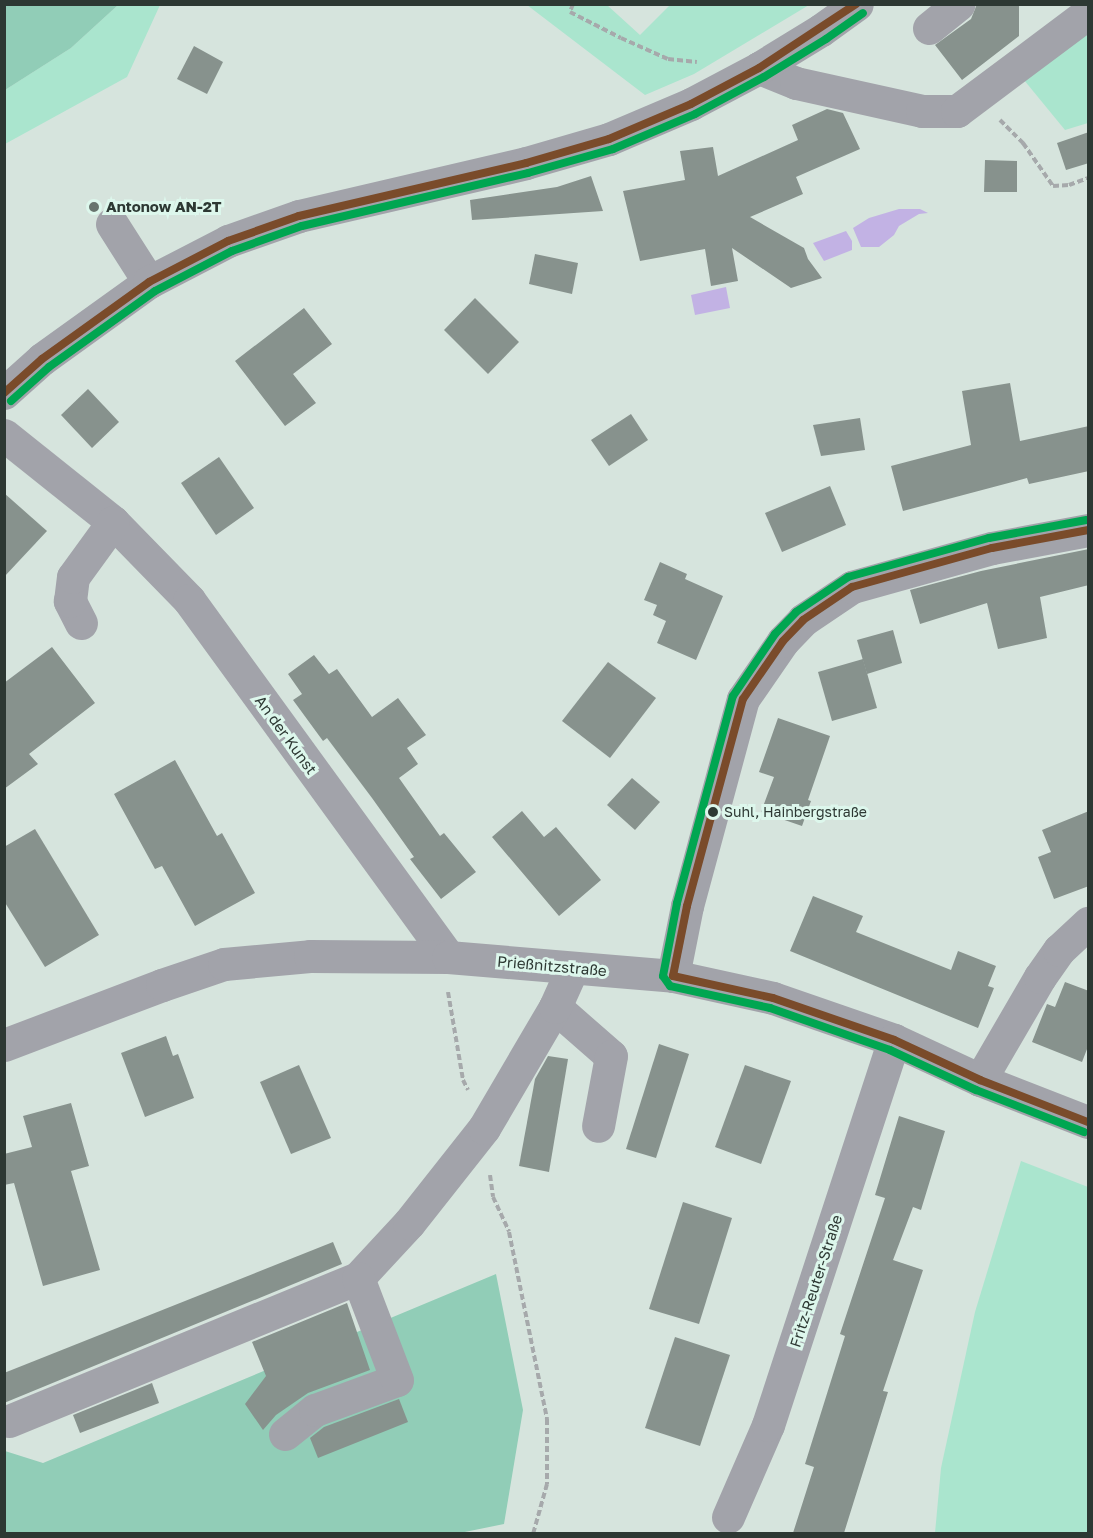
<!DOCTYPE html>
<html>
<head>
<meta charset="utf-8">
<style>
  body { margin:0 }
  #map { position:relative; width:1093px; height:1538px; overflow:hidden; background:#d6e4dd; font-family:"Golos Text",sans-serif }
  div>[style] { position:absolute }
  .green>* { inset:0; background:#aae5ce }
  .forest>* { inset:0; background:#91cdb7 }
  .water>* { inset:0; background:#c2b2e4 }
  .building>* { inset:0; background:#87928d }
  .path>* { height:4px; margin-top:-2px; transform-origin:0; background:repeating-linear-gradient(90deg,#a6a9ab 0 6px,transparent 0 9px) }
  .minor>* { height:33px; margin:-16.5px; padding:0 16.5px; transform-origin:16.5px; border-radius:16.5px; background:#a2a3aa }
  .bus-1>* { height:8px; margin:-4px; padding:0 4px; transform-origin:4px; border-radius:4px; background:#7a4b2a }
  .bus-2>* { height:8px; margin:-4px; padding:0 4px; transform-origin:4px; border-radius:4px; background:#00a651 }
  .dots>* { width:16px; height:16px; translate:-50% -50%; box-sizing:border-box; border:3px solid #ddf7ec; border-radius:50% }
  span { translate:-50% -50%; white-space:nowrap; text-align:center; line-height:1.15; -webkit-text-stroke:6px #ddf7ec; paint-order:stroke }
  .bus-label { font-size:14px; color:#2d3833 }
  .left { translate:0 -50%; text-align:left }
  .poi-label { font-size:15px; color:#2d3833; font-weight:700 }
  .street-label { font-size:15px; color:#2d3833 }
  .frame { position:absolute; inset:0; border:6px solid #2d3833; pointer-events:none }
</style>
</head>
<body>
<div id="map">
  <div class="green">
    <i style="clip-path:polygon(118px 5px,160px 5px,127px 77px,5px 144px,5px 90px,71px 48px)"></i>
    <i style="clip-path:polygon(527px 5px,607px 5px,640px 35px,670px 5px,809px 5px,694px 74px,645px 95px)"></i>
    <i style="clip-path:polygon(1088px 31px,1088px 123px,1065px 130px,1024px 80px)"></i>
    <i style="clip-path:polygon(1021px 1161px,1088px 1187px,1088px 1533px,935px 1533px,941px 1468px,975px 1312px)"></i>
  </div>
  <div class="forest">
    <i style="clip-path:polygon(5px 4px,118px 4px,118px 5px,71px 48px,5px 90px)"></i>
    <i style="clip-path:polygon(496px 1274px,523px 1410px,504px 1524px,455px 1534px,5px 1534px,5px 1451px,43px 1463px)"></i>
  </div>
  <div class="water">
    <i style="clip-path:polygon(899px 209px,920px 209px,928px 213px,919px 214px,899px 226px,894px 235px,879px 247px,861px 247px,853px 228px,869px 218px)"></i>
    <i style="clip-path:polygon(846px 231px,852px 241px,852px 250px,824px 261px,813px 243px)"></i>
    <i style="clip-path:polygon(726px 287px,730px 308px,695px 315px,691px 295px)"></i>
  </div>
  <div class="building">
    <i style="clip-path:polygon(977px 4px,1019px 4px,1019px 36px,962px 80px,935px 45px,971px 19px)"></i>
    <i style="clip-path:polygon(194px 46px,223px 62px,207px 94px,177px 79px)"></i>
    <i style="clip-path:polygon(827px 109px,843px 113px,860px 149px,796px 177px,803px 194px,750px 217px,804px 248px,808px 259px,822px 278px,791px 288px,732px 248px,738px 281px,711px 286px,705px 249px,640px 261px,623px 191px,685px 180px,680px 151px,713px 147px,718px 176px,798px 140px,792px 125px)"></i>
    <i style="clip-path:polygon(1089px 132px,1089px 163px,1066px 170px,1057px 143px)"></i>
    <i style="clip-path:polygon(985px 160px,1017px 161px,1017px 192px,984px 192px)"></i>
    <i style="clip-path:polygon(591px 176px,603px 211px,472px 220px,470px 200px,557px 187px)"></i>
    <i style="clip-path:polygon(535px 254px,578px 263px,572px 294px,529px 284px)"></i>
    <i style="clip-path:polygon(475px 298px,519px 342px,488px 374px,444px 330px)"></i>
    <i style="clip-path:polygon(304px 308px,332px 344px,293px 374px,316px 403px,285px 426px,235px 361px)"></i>
    <i style="clip-path:polygon(1010px 383px,1020px 441px,1089px 426px,1089px 471px,1029px 484px,1027px 478px,903px 511px,891px 466px,971px 445px,962px 391px)"></i>
    <i style="clip-path:polygon(88px 389px,119px 422px,92px 448px,61px 415px)"></i>
    <i style="clip-path:polygon(631px 414px,648px 440px,609px 466px,591px 440px)"></i>
    <i style="clip-path:polygon(860px 418px,865px 450px,821px 456px,813px 425px)"></i>
    <i style="clip-path:polygon(219px 457px,254px 508px,216px 535px,181px 483px)"></i>
    <i style="clip-path:polygon(830px 486px,846px 525px,782px 552px,765px 513px)"></i>
    <i style="clip-path:polygon(4px 493px,47px 531px,4px 577px)"></i>
    <i style="clip-path:polygon(1089px 549px,1089px 585px,1040px 597px,1047px 638px,998px 649px,987px 603px,920px 624px,910px 590px,981px 571px)"></i>
    <i style="clip-path:polygon(660px 562px,687px 574px,685px 579px,723px 596px,696px 660px,657px 643px,666px 621px,653px 615px,657px 605px,644px 600px)"></i>
    <i style="clip-path:polygon(893px 630px,902px 663px,867px 674px,857px 640px)"></i>
    <i style="clip-path:polygon(52px 647px,95px 703px,29px 754px,38px 764px,4px 789px,4px 683px)"></i>
    <i style="clip-path:polygon(314px 655px,329px 674px,337px 669px,372px 717px,398px 698px,426px 735px,407px 748px,418px 764px,399px 778px,440px 836px,444px 833px,476px 872px,441px 899px,410px 859px,414px 857px,372px 798px,327px 738px,323px 741px,293px 700px,302px 694px,288px 674px)"></i>
    <i style="clip-path:polygon(863px 659px,877px 708px,832px 721px,818px 672px)"></i>
    <i style="clip-path:polygon(608px 662px,656px 698px,610px 758px,562px 721px)"></i>
    <i style="clip-path:polygon(778px 718px,830px 736px,808px 800px,811px 801px,802px 826px,761px 812px,774px 777px,759px 772px)"></i>
    <i style="clip-path:polygon(175px 760px,217px 836px,222px 833px,255px 893px,195px 926px,162px 866px,155px 869px,114px 794px)"></i>
    <i style="clip-path:polygon(632px 778px,660px 802px,635px 830px,607px 805px)"></i>
    <i style="clip-path:polygon(522px 811px,544px 837px,556px 827px,601px 880px,559px 916px,492px 837px)"></i>
    <i style="clip-path:polygon(1089px 811px,1089px 886px,1054px 899px,1038px 857px,1051px 852px,1042px 830px)"></i>
    <i style="clip-path:polygon(35px 829px,99px 935px,45px 967px,4px 901px,4px 847px)"></i>
    <i style="clip-path:polygon(813px 896px,863px 916px,856px 932px,951px 970px,958px 951px,996px 966px,988px 986px,994px 988px,978px 1028px,790px 951px)"></i>
    <i style="clip-path:polygon(1065px 982px,1089px 991px,1089px 1044px,1082px 1062px,1032px 1042px,1047px 1004px,1055px 1007px)"></i>
    <i style="clip-path:polygon(166px 1036px,173px 1056px,178px 1054px,194px 1098px,145px 1117px,121px 1053px)"></i>
    <i style="clip-path:polygon(659px 1044px,689px 1054px,656px 1158px,626px 1149px)"></i>
    <i style="clip-path:polygon(548px 1056px,568px 1059px,549px 1172px,519px 1166px,535px 1079px)"></i>
    <i style="clip-path:polygon(299px 1065px,331px 1138px,291px 1154px,260px 1082px)"></i>
    <i style="clip-path:polygon(745px 1065px,791px 1081px,761px 1164px,715px 1147px)"></i>
    <i style="clip-path:polygon(71px 1103px,89px 1166px,71px 1171px,100px 1270px,43px 1286px,14px 1183px,4px 1185px,4px 1154px,32px 1147px,23px 1116px)"></i>
    <i style="clip-path:polygon(899px 1116px,945px 1131px,921px 1210px,913px 1207px,893px 1260px,923px 1270px,883px 1391px,888px 1392px,844px 1533px,793px 1533px,814px 1467px,805px 1464px,845px 1336px,840px 1334px,885px 1198px,875px 1195px)"></i>
    <i style="clip-path:polygon(683px 1202px,732px 1218px,699px 1324px,649px 1309px)"></i>
    <i style="clip-path:polygon(333px 1242px,342px 1264px,4px 1403px,4px 1373px)"></i>
    <i style="clip-path:polygon(347px 1303px,370px 1370px,308px 1393px,276px 1415px,263px 1430px,245px 1404px,266px 1376px,252px 1342px)"></i>
    <i style="clip-path:polygon(675px 1337px,730px 1355px,700px 1446px,645px 1428px)"></i>
    <i style="clip-path:polygon(152px 1383px,159px 1403px,80px 1433px,73px 1415px)"></i>
    <i style="clip-path:polygon(399px 1399px,408px 1422px,318px 1458px,310px 1438px,324px 1427px)"></i>
  </div>
  <div class="path">
    <i style="left:573px;top:4px;width:9px;rotate:111deg"></i>
    <i style="left:570px;top:12px;width:57px;rotate:27deg"></i>
    <i style="left:621px;top:38px;width:51px;rotate:24.1deg"></i>
    <i style="left:668px;top:59px;width:29px;rotate:6deg"></i>
    <i style="left:1000px;top:120px;width:33px;rotate:45deg"></i>
    <i style="left:1023px;top:143px;width:52px;rotate:55.1deg"></i>
    <i style="left:1053px;top:186px;width:16px;rotate:-4deg"></i>
    <i style="left:1069px;top:185px;width:20px;rotate:-20deg"></i>
    <i style="left:448px;top:992px;width:89px;rotate:80.3deg"></i>
    <i style="left:463px;top:1080px;width:11px;rotate:63deg"></i>
    <i style="left:490px;top:1175px;width:22px;rotate:82deg"></i>
    <i style="left:493px;top:1197px;width:38px;rotate:65deg"></i>
    <i style="left:509px;top:1232px;width:191px;rotate:78.5deg"></i>
    <i style="left:547px;top:1419px;width:65px;rotate:90deg"></i>
    <i style="left:547px;top:1484px;width:52px;rotate:105.6deg"></i>
  </div>
  <div class="minor">
    <i style="left:929px;top:28px;width:38px;rotate:-39deg"></i>
    <i style="left:759px;top:68px;width:40px;rotate:22deg"></i>
    <i style="left:796px;top:83px;width:129px;rotate:12.5deg"></i>
    <i style="left:922px;top:111px;width:35px"></i>
    <i style="left:957px;top:111px;width:164px;rotate:-36.8deg"></i>
    <i style="left:112px;top:224px;width:69px;rotate:57.5deg"></i>
    <i style="left:4px;top:393px;width:51px;rotate:-41.8deg"></i>
    <i style="left:42px;top:359px;width:132px;rotate:-35.7deg"></i>
    <i style="left:149px;top:282px;width:89px;rotate:-27.4deg"></i>
    <i style="left:228px;top:241px;width:75px;rotate:-19.4deg"></i>
    <i style="left:299px;top:216px;width:233px;rotate:-13.1deg"></i>
    <i style="left:526px;top:163px;width:86px;rotate:-16.1deg"></i>
    <i style="left:609px;top:139px;width:89px;rotate:-23.1deg"></i>
    <i style="left:691px;top:104px;width:77px;rotate:-27.9deg"></i>
    <i style="left:759px;top:68px;width:73px;rotate:-31.5deg"></i>
    <i style="left:821px;top:30px;width:44px;rotate:-35.8deg"></i>
    <i style="left:4px;top:435px;width:139px;rotate:38.6deg"></i>
    <i style="left:113px;top:522px;width:109px;rotate:45.7deg"></i>
    <i style="left:189px;top:600px;width:441px;rotate:54deg"></i>
    <i style="left:81px;top:623px;width:25px;rotate:-117deg"></i>
    <i style="left:70px;top:601px;width:24px;rotate:-83deg"></i>
    <i style="left:73px;top:577px;width:68px;rotate:-54deg"></i>
    <i style="left:673px;top:976px;width:71px;rotate:-78.7deg"></i>
    <i style="left:687px;top:906px;width:214px;rotate:-74.9deg"></i>
    <i style="left:743px;top:699px;width:70px;rotate:-55.4deg"></i>
    <i style="left:783px;top:641px;width:29px;rotate:-46deg"></i>
    <i style="left:803px;top:620px;width:59px;rotate:-34deg"></i>
    <i style="left:852px;top:587px;width:145px;rotate:-15.6deg"></i>
    <i style="left:992px;top:548px;width:98px;rotate:-10.6deg"></i>
    <i style="left:555px;top:1007px;width:74px;rotate:41.2deg"></i>
    <i style="left:611px;top:1056px;width:71px;rotate:100.5deg"></i>
    <i style="left:4px;top:1045px;width:169px;rotate:-20.8deg"></i>
    <i style="left:162px;top:985px;width:65px;rotate:-18.7deg"></i>
    <i style="left:224px;top:964px;width:86px;rotate:-5.3deg"></i>
    <i style="left:310px;top:956px;width:138px;rotate:0.4deg"></i>
    <i style="left:448px;top:957px;width:226px;rotate:4.8deg"></i>
    <i style="left:673px;top:976px;width:102px;rotate:12.4deg"></i>
    <i style="left:773px;top:998px;width:128px;rotate:19.1deg"></i>
    <i style="left:894px;top:1040px;width:95px;rotate:24.9deg"></i>
    <i style="left:980px;top:1080px;width:116px;rotate:21.3deg"></i>
    <i style="left:980px;top:1080px;width:119px;rotate:-59.8deg"></i>
    <i style="left:1040px;top:977px;width:33px;rotate:-55deg"></i>
    <i style="left:1059px;top:950px;width:40px;rotate:-43deg"></i>
    <i style="left:9px;top:1421px;width:377px;rotate:-22.3deg"></i>
    <i style="left:358px;top:1278px;width:75px;rotate:-47.2deg"></i>
    <i style="left:409px;top:1223px;width:121px;rotate:-51.7deg"></i>
    <i style="left:484px;top:1128px;width:140px;rotate:-59.6deg"></i>
    <i style="left:555px;top:1007px;width:42px;rotate:-65.9deg"></i>
    <i style="left:285px;top:1434px;width:38px;rotate:-39deg"></i>
    <i style="left:315px;top:1410px;width:87px;rotate:-20.1deg"></i>
    <i style="left:397px;top:1380px;width:109px;rotate:-110.9deg"></i>
    <i style="left:728px;top:1517px;width:100px;rotate:-66.5deg"></i>
    <i style="left:768px;top:1425px;width:405px;rotate:-71.9deg"></i>
  </div>
  <div class="bus-1">
    <i style="left:4px;top:393px;width:51px;rotate:-41.8deg"></i>
    <i style="left:42px;top:359px;width:132px;rotate:-35.7deg"></i>
    <i style="left:149px;top:282px;width:89px;rotate:-27.4deg"></i>
    <i style="left:228px;top:241px;width:75px;rotate:-19.4deg"></i>
    <i style="left:299px;top:216px;width:233px;rotate:-13.1deg"></i>
    <i style="left:526px;top:163px;width:86px;rotate:-16.1deg"></i>
    <i style="left:609px;top:139px;width:89px;rotate:-23.1deg"></i>
    <i style="left:691px;top:104px;width:77px;rotate:-27.9deg"></i>
    <i style="left:759px;top:68px;width:116px;rotate:-33.4deg"></i>
    <i style="left:673px;top:976px;width:71px;rotate:-78.7deg"></i>
    <i style="left:687px;top:906px;width:214px;rotate:-74.9deg"></i>
    <i style="left:743px;top:699px;width:70px;rotate:-55.4deg"></i>
    <i style="left:783px;top:641px;width:29px;rotate:-46deg"></i>
    <i style="left:803px;top:620px;width:59px;rotate:-34deg"></i>
    <i style="left:852px;top:587px;width:145px;rotate:-15.6deg"></i>
    <i style="left:992px;top:548px;width:98px;rotate:-10.6deg"></i>
    <i style="left:673px;top:976px;width:102px;rotate:12.4deg"></i>
    <i style="left:773px;top:998px;width:128px;rotate:19.1deg"></i>
    <i style="left:894px;top:1040px;width:95px;rotate:24.9deg"></i>
    <i style="left:980px;top:1080px;width:116px;rotate:21.3deg"></i>
  </div>
  <div class="bus-2">
    <i style="left:11px;top:401px;width:51px;rotate:-41.8deg"></i>
    <i style="left:49px;top:367px;width:130px;rotate:-35.6deg"></i>
    <i style="left:155px;top:291px;width:87px;rotate:-27.5deg"></i>
    <i style="left:232px;top:251px;width:74px;rotate:-19.7deg"></i>
    <i style="left:302px;top:226px;width:232px;rotate:-13.2deg"></i>
    <i style="left:528px;top:173px;width:88px;rotate:-15.8deg"></i>
    <i style="left:613px;top:149px;width:89px;rotate:-23.1deg"></i>
    <i style="left:695px;top:114px;width:78px;rotate:-28.2deg"></i>
    <i style="left:764px;top:77px;width:73px;rotate:-31.5deg"></i>
    <i style="left:826px;top:39px;width:45px;rotate:-35.1deg"></i>
    <i style="left:1084px;top:1132px;width:116px;rotate:-158.7deg"></i>
    <i style="left:976px;top:1090px;width:95px;rotate:-155.1deg"></i>
    <i style="left:890px;top:1050px;width:127px;rotate:-160.7deg"></i>
    <i style="left:770px;top:1008px;width:102px;rotate:-167.6deg"></i>
    <i style="left:670px;top:986px;width:12px;rotate:-125deg"></i>
    <i style="left:663px;top:976px;width:74px;rotate:-79.1deg"></i>
    <i style="left:677px;top:903px;width:214px;rotate:-74.9deg"></i>
    <i style="left:733px;top:696px;width:75px;rotate:-55.9deg"></i>
    <i style="left:775px;top:634px;width:30px;rotate:-46deg"></i>
    <i style="left:796px;top:612px;width:63px;rotate:-33.9deg"></i>
    <i style="left:848px;top:577px;width:146px;rotate:-15.5deg"></i>
    <i style="left:989px;top:538px;width:99px;rotate:-10.5deg"></i>
  </div>
  <div class="dots">
    <i style="left:94px;top:207px;background:#68746e"></i>
    <i style="left:713px;top:812px;background:#2d3833"></i>
  </div>
  <div class="bus-label">
    <span class="left" style="left:724px;top:812px">Suhl, Hainbergstraße</span>
  </div>
  <div class="poi-label">
    <span class="left" style="left:106px;top:207px">Antonow AN-2T</span>
  </div>
  <div class="street-label">
    <span style="left:286px;top:735px;rotate:54deg">An der Kunst</span>
    <span style="left:552px;top:966px;rotate:5deg">Prießnitzstraße</span>
    <span style="left:816px;top:1281px;rotate:-72deg">Fritz-Reuter-Straße</span>
  </div>
  <div class="frame"></div>
</div>
</body>
</html>
